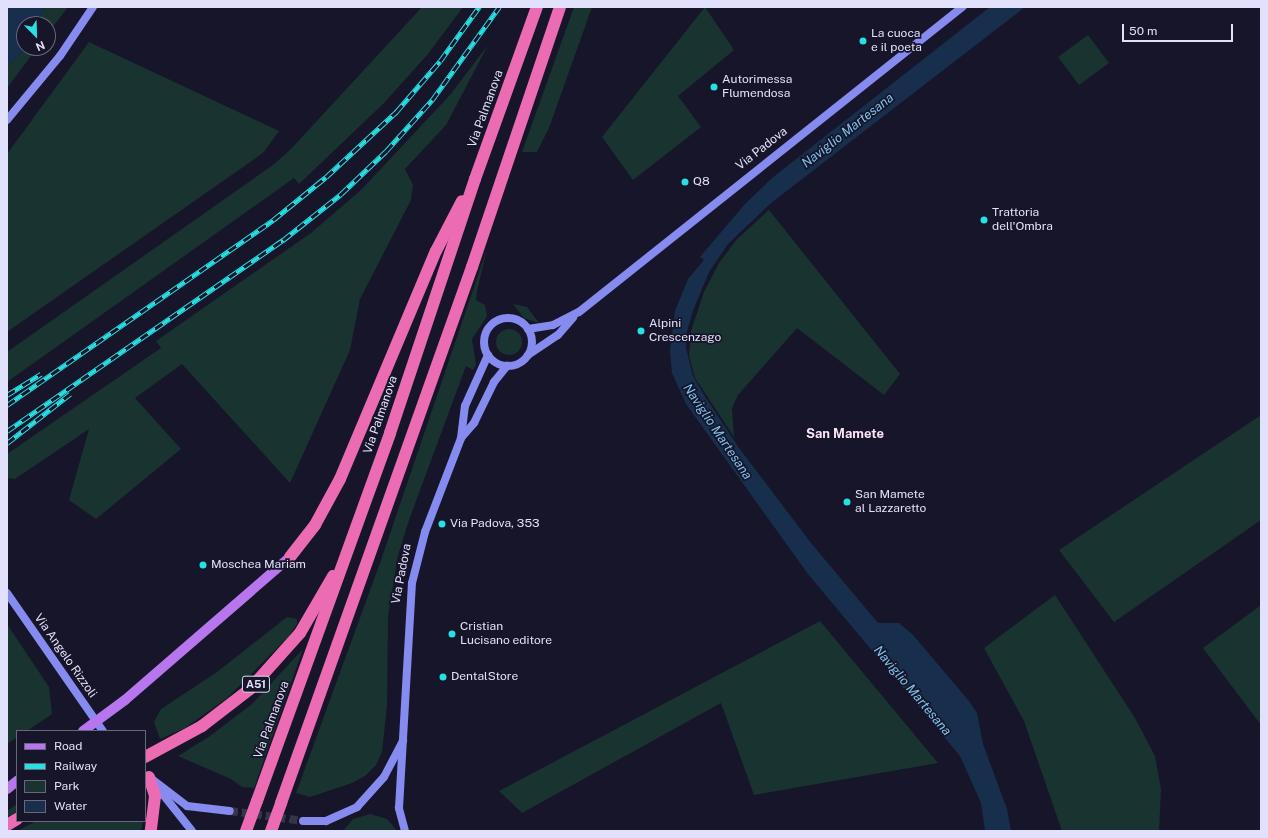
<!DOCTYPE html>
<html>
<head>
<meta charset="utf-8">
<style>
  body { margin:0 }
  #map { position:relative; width:1268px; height:838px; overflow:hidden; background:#17152a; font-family:"Public Sans",sans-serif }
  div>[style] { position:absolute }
  .green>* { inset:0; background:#193330 }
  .round { border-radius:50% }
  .water>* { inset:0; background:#172f4c }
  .secondary-tunnel>* { height:8px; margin-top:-4px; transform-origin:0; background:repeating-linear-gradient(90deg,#353449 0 8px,transparent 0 12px) }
  .secondary>* { height:8px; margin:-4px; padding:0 4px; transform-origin:4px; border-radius:4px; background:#858bef }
  .secondary>.ring { margin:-4px; padding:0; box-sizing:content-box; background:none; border:8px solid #858bef; border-radius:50% }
  .primary>* { height:10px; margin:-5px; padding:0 5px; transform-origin:5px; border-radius:5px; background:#b776ed }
  .highway>* { height:12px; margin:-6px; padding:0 6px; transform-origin:6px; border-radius:6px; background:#ec6cb4 }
  .rail>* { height:4.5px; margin-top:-2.25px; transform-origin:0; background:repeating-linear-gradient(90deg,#17152a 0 9px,#26e0e3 0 18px); box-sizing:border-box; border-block:1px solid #26e0e3 }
  .highway-bridge>* { height:12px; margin:-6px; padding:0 6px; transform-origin:6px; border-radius:6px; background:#ec6cb4 }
  .dots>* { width:11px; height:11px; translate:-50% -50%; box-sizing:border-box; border:2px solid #17152a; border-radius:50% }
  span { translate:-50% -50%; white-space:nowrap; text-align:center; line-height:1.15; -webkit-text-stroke:3.5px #17152a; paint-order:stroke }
  .shield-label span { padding:1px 3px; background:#17152a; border:1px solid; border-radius:3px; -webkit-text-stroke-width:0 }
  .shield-label { font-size:11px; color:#e2e1fb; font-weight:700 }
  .poi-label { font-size:12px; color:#e2e1fb }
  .left { translate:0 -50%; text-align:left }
  .street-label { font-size:12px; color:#e2e1fb }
  .water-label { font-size:13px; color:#7dc3ee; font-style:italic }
  .neighbourhood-label { font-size:13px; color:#fbe3f5; font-weight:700 }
  .frame { position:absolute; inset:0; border:8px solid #e2e1fb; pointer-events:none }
  .legend { position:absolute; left:16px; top:730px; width:130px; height:92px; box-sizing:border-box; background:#17152a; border:1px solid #68677e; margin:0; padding:5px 7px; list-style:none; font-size:12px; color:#e2e1fb }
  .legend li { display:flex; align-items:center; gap:8px; height:20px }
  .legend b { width:20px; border:1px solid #68677e }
  .north { position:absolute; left:16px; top:16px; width:40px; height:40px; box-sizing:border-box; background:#17152a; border:1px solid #68677e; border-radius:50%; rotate:157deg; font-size:11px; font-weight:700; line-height:16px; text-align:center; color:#e2e1fb }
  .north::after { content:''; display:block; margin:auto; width:14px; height:18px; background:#26e0e3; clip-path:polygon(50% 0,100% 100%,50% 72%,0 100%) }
  .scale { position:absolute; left:1122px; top:24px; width:111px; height:18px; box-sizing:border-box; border:2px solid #e2e1fb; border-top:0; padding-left:5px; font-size:12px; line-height:14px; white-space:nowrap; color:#e2e1fb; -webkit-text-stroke:3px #17152a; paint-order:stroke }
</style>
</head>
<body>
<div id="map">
  <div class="green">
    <i style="clip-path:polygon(45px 7px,68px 7px,48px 33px,48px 24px,37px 24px)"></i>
    <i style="clip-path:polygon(422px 7px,463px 7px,428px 54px,384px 103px,299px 184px,294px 178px,7px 382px,7px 352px,273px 165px,291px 149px)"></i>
    <i style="clip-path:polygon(574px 7px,592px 7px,549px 128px,537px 152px,522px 152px)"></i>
    <i style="clip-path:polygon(705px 7px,734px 50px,678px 96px,701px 127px,633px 180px,602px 137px)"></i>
    <i style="clip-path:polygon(1088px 35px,1109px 63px,1079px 85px,1058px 57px)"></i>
    <i style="clip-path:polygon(89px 42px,279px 131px,263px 153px,7px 332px,7px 154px)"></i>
    <i style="clip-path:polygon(488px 45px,446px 125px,405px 169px,413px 185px,411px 200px,360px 299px,350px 350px,290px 483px,182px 364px,135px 398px,181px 449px,96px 519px,69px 500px,89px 429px,15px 479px,7px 478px,7px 454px,161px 348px,156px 341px,311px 233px,361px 190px,450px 95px)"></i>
    <i style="clip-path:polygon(25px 48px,37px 48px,7px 88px,7px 68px)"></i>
    <i style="clip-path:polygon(769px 210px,900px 374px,884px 395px,797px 328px,738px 395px,732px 408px,734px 437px,695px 378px,689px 356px,691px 331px,704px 292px,719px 263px,737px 239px)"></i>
    <i style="clip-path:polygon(487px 249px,477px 291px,476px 300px,485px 305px,487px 316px,472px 339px,476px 365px,473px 370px,466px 366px,409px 520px,398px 555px,388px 616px,387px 706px,382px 752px,376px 765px,365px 776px,352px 783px,310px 797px,296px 793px,380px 563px)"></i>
    <i style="clip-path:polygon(513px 304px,527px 307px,539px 323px,524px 318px)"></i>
    <i class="round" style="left:496px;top:329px;width:26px;height:26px"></i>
    <i style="clip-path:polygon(1261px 415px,1261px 520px,1114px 622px,1059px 550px)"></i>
    <i style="clip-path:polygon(1055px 595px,1135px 718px,1155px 756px,1161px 789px,1159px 831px,1062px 831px,1024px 721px,984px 648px)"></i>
    <i style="clip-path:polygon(1261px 605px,1261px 725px,1203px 648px)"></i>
    <i style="clip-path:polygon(287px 617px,297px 619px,297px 624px,289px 636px,227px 698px,185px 728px,160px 739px,154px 722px,161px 709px,217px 672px)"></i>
    <i style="clip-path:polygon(820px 621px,938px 763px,754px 795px,721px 703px,522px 813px,499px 791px)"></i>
    <i style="clip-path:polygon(7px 624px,49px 687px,52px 714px,27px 731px,17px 731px,17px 737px,7px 744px)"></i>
    <i style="clip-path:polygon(303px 649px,254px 788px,242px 787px,231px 779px,178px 756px,210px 736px,252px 704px)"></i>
    <i style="clip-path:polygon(17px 804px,17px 812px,7px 817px,7px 811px)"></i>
    <i style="clip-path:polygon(370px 814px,387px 819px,397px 831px,343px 831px,353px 819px)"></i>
    <i style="clip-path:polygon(36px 821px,143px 821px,141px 831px,17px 831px)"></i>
  </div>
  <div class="water">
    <i style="clip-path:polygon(7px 7px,45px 7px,37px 24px,24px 24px,25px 48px,7px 68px)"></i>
    <i style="clip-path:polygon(990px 7px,1025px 7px,771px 203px,728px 244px,709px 272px,694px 308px,687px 331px,686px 348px,693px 376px,704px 395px,739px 448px,811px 543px,878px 623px,899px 623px,913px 635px,969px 701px,977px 713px,983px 744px,1007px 809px,1011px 831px,985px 831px,981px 803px,960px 756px,808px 574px,686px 404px,672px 373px,670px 351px,675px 311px,688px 279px,704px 260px,700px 257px,745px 204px,772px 178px)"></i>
  </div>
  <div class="secondary-tunnel">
    <i style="left:230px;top:811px;width:74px;rotate:7.8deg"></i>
  </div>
  <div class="secondary">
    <i style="left:7px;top:120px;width:83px;rotate:-50.4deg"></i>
    <i style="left:60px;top:56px;width:59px;rotate:-56deg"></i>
    <i class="ring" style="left:484px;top:318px;width:40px;height:40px"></i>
    <i style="left:528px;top:329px;width:25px;rotate:-9deg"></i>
    <i style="left:553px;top:325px;width:29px;rotate:-27deg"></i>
    <i style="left:579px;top:312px;width:490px;rotate:-38.5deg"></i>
    <i style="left:528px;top:355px;width:36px;rotate:-34deg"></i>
    <i style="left:558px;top:335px;width:23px;rotate:-49deg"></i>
    <i style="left:461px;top:438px;width:20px;rotate:-49deg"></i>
    <i style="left:474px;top:423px;width:46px;rotate:-64deg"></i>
    <i style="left:494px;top:382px;width:21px;rotate:-51deg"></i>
    <i style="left:7px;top:593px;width:168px;rotate:55.2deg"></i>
    <i style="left:149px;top:777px;width:48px;rotate:37.3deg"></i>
    <i style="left:187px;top:806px;width:43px;rotate:6.6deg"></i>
    <i style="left:157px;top:787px;width:56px;rotate:51.5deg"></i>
    <i style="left:303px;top:821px;width:23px"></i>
    <i style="left:326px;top:821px;width:34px;rotate:-24deg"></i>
    <i style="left:357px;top:807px;width:40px;rotate:-48deg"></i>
    <i style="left:384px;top:777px;width:41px;rotate:-62.2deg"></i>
    <i style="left:405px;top:831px;width:24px;rotate:-105deg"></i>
    <i style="left:399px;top:808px;width:225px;rotate:-86.7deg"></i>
    <i style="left:412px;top:583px;width:53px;rotate:-75.7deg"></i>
    <i style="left:425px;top:532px;width:101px;rotate:-69deg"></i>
    <i style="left:461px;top:438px;width:32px;rotate:-83deg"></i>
    <i style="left:465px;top:406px;width:56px;rotate:-65.7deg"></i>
  </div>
  <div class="primary">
    <i style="left:83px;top:731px;width:52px;rotate:-36.4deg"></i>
    <i style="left:125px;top:700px;width:218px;rotate:-40.9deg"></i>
    <i style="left:7px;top:789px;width:13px;rotate:-39deg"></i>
  </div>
  <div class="highway">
    <i style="left:290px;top:557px;width:41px;rotate:-52deg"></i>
    <i style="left:315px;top:525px;width:52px;rotate:-61.5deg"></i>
    <i style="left:340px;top:479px;width:247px;rotate:-67.2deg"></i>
    <i style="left:436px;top:251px;width:56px;rotate:-62.5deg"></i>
    <i style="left:145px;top:757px;width:65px;rotate:-28.5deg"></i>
    <i style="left:202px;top:726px;width:61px;rotate:-37.6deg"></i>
    <i style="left:250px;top:689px;width:75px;rotate:-48.2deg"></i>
    <i style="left:300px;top:633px;width:66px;rotate:-59.9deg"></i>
    <i style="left:149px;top:777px;width:20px;rotate:72deg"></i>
    <i style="left:155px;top:796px;width:35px;rotate:97deg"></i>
    <i style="left:257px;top:801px;width:391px;rotate:-70.1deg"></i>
    <i style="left:390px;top:433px;width:268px;rotate:-71.5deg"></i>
    <i style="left:475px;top:179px;width:183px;rotate:-70.2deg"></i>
    <i style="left:281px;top:803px;width:569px;rotate:-70.39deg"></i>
    <i style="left:472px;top:267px;width:274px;rotate:-71.3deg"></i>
    <i style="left:7px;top:825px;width:12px;rotate:-31deg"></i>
  </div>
  <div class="rail">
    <i style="left:7px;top:395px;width:40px;rotate:-32deg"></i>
    <i style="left:7px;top:405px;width:324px;rotate:-34.8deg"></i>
    <i style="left:273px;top:220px;width:68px;rotate:-39.1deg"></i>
    <i style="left:326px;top:177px;width:96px;rotate:-42.9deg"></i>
    <i style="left:396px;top:112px;width:67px;rotate:-49.2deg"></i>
    <i style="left:440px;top:61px;width:67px;rotate:-54.2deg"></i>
    <i style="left:7px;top:431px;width:336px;rotate:-34.7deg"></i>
    <i style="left:283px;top:240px;width:74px;rotate:-38.4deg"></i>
    <i style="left:341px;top:194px;width:62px;rotate:-43.7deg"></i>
    <i style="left:386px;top:151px;width:69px;rotate:-48deg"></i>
    <i style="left:432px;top:100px;width:115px;rotate:-54.2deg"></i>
    <i style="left:7px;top:443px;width:80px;rotate:-37.9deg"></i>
  </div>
  <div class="highway-bridge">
    <i style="left:246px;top:831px;width:32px;rotate:-70deg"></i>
    <i style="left:271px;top:831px;width:30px;rotate:-70deg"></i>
  </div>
  <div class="dots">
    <i style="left:863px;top:41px;background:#26e0e3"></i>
    <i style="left:714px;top:87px;background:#26e0e3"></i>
    <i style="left:685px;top:182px;background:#26e0e3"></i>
    <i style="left:984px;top:220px;background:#26e0e3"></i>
    <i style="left:641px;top:331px;background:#26e0e3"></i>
    <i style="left:847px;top:502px;background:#26e0e3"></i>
    <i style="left:442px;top:524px;background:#26e0e3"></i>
    <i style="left:203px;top:565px;background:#26e0e3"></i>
    <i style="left:452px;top:634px;background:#26e0e3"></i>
    <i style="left:443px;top:677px;background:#26e0e3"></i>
  </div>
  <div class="shield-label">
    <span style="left:256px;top:684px">A51</span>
  </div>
  <div class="poi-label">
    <span class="left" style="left:871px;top:41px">La cuoca<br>e il poeta</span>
    <span class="left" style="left:722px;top:87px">Autorimessa<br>Flumendosa</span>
    <span class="left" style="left:693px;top:182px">Q8</span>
    <span class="left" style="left:992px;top:220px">Trattoria<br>dell'Ombra</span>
    <span class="left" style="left:649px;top:331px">Alpini<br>Crescenzago</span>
    <span class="left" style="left:855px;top:502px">San Mamete<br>al Lazzaretto</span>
    <span class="left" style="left:450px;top:524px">Via Padova, 353</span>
    <span class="left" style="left:211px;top:565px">Moschea Mariam</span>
    <span class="left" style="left:460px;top:634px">Cristian<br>Lucisano editore</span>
    <span class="left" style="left:451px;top:677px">DentalStore</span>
  </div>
  <div class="street-label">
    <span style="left:486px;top:109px;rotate:-70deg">Via Palmanova</span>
    <span style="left:762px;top:149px;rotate:-38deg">Via Padova</span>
    <span style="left:381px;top:415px;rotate:-71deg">Via Palmanova</span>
    <span style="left:402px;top:574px;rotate:-79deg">Via Padova</span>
    <span style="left:65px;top:656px;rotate:55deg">Via Angelo Rizzoli</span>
    <span style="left:272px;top:720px;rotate:-70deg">Via Palmanova</span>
  </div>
  <div class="water-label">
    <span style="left:848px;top:131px;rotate:-38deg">Naviglio Martesana</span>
    <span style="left:717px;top:432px;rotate:56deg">Naviglio Martesana</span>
    <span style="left:912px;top:691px;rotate:50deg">Naviglio Martesana</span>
  </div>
  <div class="neighbourhood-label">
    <span style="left:845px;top:434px">San Mamete</span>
  </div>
  <div class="frame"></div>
  <ul class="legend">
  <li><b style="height:5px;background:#b776ed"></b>Road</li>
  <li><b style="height:5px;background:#26e0e3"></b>Railway</li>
  <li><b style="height:11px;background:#193330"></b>Park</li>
  <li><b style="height:11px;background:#172f4c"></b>Water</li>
  </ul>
  <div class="north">N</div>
  <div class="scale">50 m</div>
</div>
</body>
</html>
